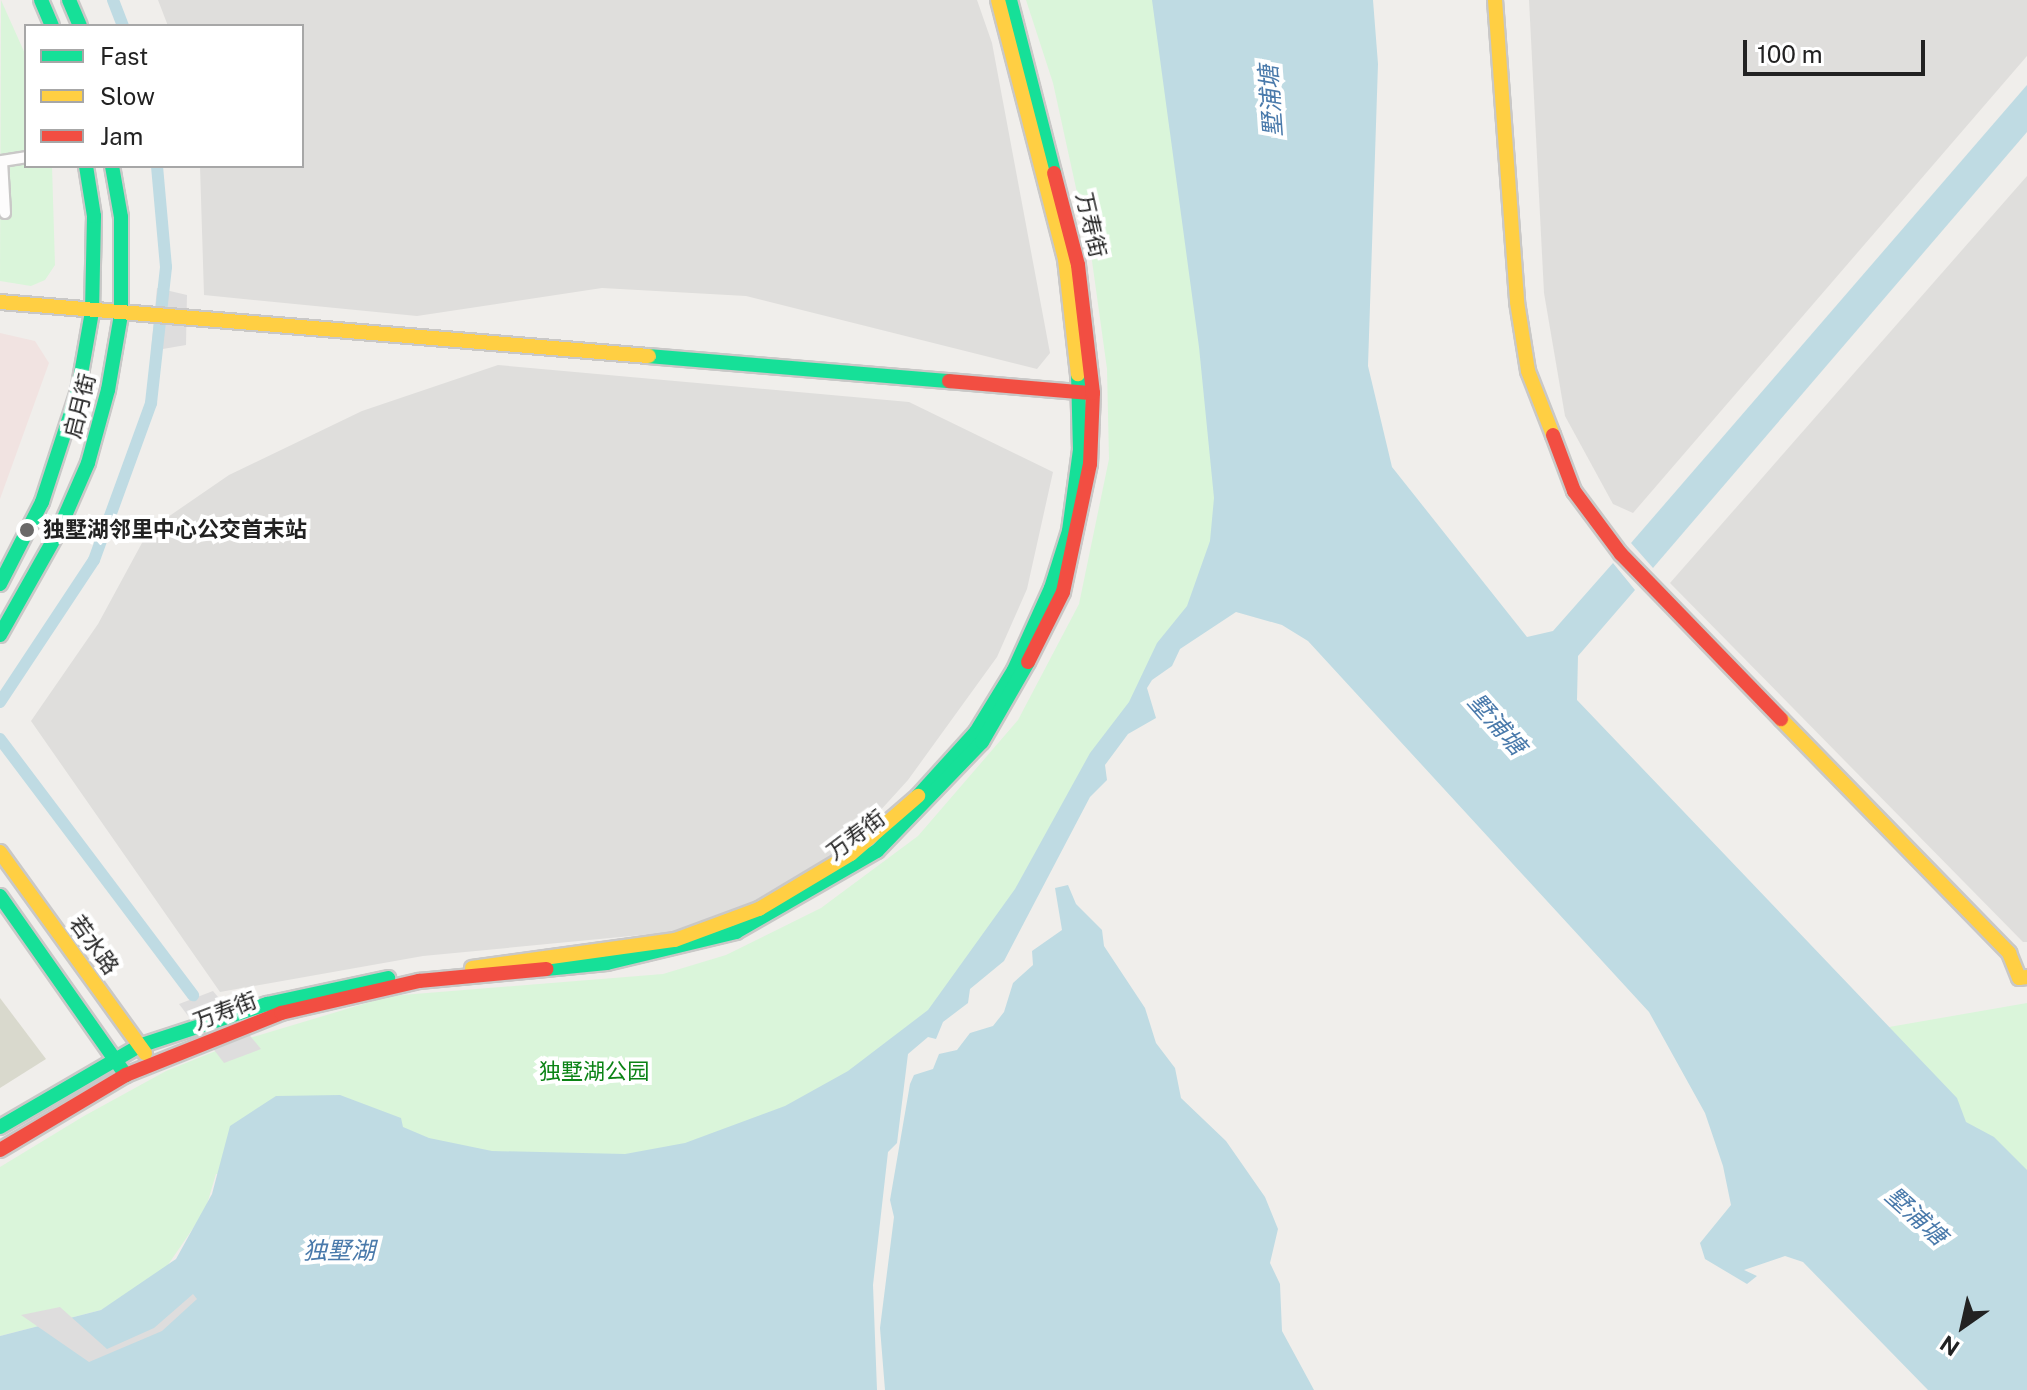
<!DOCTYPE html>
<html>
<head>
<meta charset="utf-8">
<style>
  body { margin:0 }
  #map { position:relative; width:2027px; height:1390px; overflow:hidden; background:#f0eeeb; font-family:"Public Sans","Noto Sans SC",sans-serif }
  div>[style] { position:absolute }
  .residential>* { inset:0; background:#dfdedc }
  .commercial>* { inset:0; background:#f1e3e1 }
  .construction>* { inset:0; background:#d9d9cd }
  .park>* { inset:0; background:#daf5da }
  .water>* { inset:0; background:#bfdbe3 }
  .pier>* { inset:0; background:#dedddd }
  .canal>* { height:12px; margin:-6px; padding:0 6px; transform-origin:6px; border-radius:6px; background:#bfdbe3 }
  .roads { filter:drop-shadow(2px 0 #c9c8c7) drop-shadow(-2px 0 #c9c8c7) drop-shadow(0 2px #c9c8c7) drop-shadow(0 -2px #c9c8c7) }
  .street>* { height:10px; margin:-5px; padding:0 5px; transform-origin:5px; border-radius:5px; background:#fdfcfc }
  .fast>* { height:14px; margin:-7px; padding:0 7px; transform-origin:7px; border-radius:7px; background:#16e098 }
  .slow>* { height:14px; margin:-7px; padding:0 7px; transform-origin:7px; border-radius:7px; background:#ffcf43 }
  .jam>* { height:14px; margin:-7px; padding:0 7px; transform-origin:7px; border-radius:7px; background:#f24e42 }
  .dots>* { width:22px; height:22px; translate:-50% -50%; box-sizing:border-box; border:4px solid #fff; border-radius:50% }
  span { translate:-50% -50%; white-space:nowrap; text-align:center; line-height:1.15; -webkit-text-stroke:8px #fff; paint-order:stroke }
  .street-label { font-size:22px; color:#222 }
  .poi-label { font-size:22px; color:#222; font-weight:700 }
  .left { translate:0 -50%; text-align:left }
  .park-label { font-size:22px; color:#0c8416 }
  .water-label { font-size:24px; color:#4a7aab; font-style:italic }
  .legend { position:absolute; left:24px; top:24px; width:280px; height:144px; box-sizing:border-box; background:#fff; border:2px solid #a7a7a7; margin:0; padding:10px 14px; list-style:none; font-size:24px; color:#222 }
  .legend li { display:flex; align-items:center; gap:16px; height:40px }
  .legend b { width:40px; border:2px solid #a7a7a7 }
  .north { position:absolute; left:1923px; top:1286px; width:80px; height:80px; -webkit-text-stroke:6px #fff; paint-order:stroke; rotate:214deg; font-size:22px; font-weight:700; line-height:32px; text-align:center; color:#222 }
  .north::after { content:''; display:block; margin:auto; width:28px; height:36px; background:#222; clip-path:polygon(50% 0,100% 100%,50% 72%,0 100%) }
  .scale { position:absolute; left:1743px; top:40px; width:182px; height:36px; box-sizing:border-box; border:4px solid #222; border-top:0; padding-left:10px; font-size:24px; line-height:28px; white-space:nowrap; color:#222; -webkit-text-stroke:6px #fff; paint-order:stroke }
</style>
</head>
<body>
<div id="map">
  <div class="residential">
    <i style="clip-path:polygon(158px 0,977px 0,992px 43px,1050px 353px,1037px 369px,746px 296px,602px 288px,417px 316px,204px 295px,200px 166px,302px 166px,302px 26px,168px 26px)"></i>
    <i style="clip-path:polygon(1529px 0,2027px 0,2027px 56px,1633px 513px,1613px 504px,1565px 416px,1544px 293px)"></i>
    <i style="clip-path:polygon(2027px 176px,2027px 942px,2023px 942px,1670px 583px)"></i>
    <i style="clip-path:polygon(498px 365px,909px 402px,1053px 472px,1027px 589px,997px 657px,908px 780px,849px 845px,759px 900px,673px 932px,423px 956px,220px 992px,31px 721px,98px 624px,149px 530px,229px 475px,362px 411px)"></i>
  </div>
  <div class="commercial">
    <i style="clip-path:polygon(0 333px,35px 341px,49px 363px,0 499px)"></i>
  </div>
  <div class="construction">
    <i style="clip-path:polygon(0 998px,46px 1059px,0 1088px)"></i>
  </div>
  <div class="park">
    <i style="clip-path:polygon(1px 0,26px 56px,26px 166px,52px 166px,55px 265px,45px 280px,31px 286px,0 281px)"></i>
    <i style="clip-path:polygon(1026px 0,1189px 0,1232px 568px,1161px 652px,1021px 886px,928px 1015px,824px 1094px,686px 1150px,598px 1163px,216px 1174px,205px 1211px,163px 1272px,101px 1310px,0 1336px,0 1167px,84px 1116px,166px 1071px,243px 1040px,390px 996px,663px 974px,726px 955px,821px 908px,918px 836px,1018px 720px,1079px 604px,1109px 459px,1107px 369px,1092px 261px,1053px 83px)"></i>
    <i style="clip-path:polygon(2027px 1003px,2027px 1198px,1889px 1027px)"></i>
  </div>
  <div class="water">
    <i style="clip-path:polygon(1152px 0,1373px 0,1378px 64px,1368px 366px,1392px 467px,1527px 637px,1553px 631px,1613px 563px,1635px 590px,1578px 656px,1577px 700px,1957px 1098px,1966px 1122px,1994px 1137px,2027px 1170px,2027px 1390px,1928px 1390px,1803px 1262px,1785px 1256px,1744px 1270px,1757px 1276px,1747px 1284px,1705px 1259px,1700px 1243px,1731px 1205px,1723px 1166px,1705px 1113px,1649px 1012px,1308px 641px,1282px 625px,1236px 612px,1180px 649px,1172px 666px,1152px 680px,1147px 688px,1156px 718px,1128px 734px,1105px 765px,1107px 780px,1090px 797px,1004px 961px,970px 989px,968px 1003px,943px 1022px,936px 1039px,928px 1037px,908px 1054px,897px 1143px,888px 1152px,873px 1285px,877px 1390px,0 1390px,0 1336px,101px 1310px,176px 1259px,212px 1194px,230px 1126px,276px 1096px,340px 1095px,401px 1118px,403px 1127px,429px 1138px,492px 1151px,625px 1154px,685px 1143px,785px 1106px,848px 1071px,928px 1010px,1015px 889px,1090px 753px,1129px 702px,1157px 643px,1187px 606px,1210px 541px,1214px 498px,1199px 347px)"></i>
    <i style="clip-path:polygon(2027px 85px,2027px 132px,1653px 568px,1631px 543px)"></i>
    <i style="clip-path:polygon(1068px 885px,1076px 904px,1102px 930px,1104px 946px,1145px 1008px,1156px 1043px,1175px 1068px,1181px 1098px,1226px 1141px,1265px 1197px,1278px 1229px,1270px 1263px,1280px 1284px,1282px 1331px,1314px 1390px,885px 1390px,880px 1328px,894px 1217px,890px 1200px,910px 1084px,914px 1075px,933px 1069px,939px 1054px,957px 1050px,970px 1033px,993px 1026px,1004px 1012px,1013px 983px,1033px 965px,1032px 951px,1062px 930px,1055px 888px)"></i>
  </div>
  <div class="pier">
    <i style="clip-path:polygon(157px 288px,187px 295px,186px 345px,151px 351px)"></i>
    <i style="clip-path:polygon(213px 991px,261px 1049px,224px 1063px,179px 1004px)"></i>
    <i style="clip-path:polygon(193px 1294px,197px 1299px,162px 1331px,89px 1362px,21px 1315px,60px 1307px,107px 1349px,154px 1328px)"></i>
  </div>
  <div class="canal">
    <i style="left:113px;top:0;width:28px;rotate:69deg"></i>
    <i style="left:0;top:702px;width:170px;rotate:-56.5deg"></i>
    <i style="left:94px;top:560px;width:167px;rotate:-70deg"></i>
    <i style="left:151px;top:403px;width:137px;rotate:-83.7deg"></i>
    <i style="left:166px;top:267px;width:101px;rotate:-95.1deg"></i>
    <i style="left:0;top:739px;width:321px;rotate:53deg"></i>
  </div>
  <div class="roads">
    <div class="street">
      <i style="left:5px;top:213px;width:52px;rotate:-93.3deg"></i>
      <i style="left:2px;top:161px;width:24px;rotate:-9deg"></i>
    </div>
    <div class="fast">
      <i style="left:41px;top:0;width:28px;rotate:67deg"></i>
      <i style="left:69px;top:0;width:28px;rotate:67deg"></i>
      <i style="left:1010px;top:0;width:179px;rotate:75.7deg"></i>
      <i style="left:649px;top:356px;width:301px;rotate:4.8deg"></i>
      <i style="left:0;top:584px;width:92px;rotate:-62.9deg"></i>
      <i style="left:42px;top:502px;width:117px;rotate:-72deg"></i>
      <i style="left:78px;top:391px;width:80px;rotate:-80deg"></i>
      <i style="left:92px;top:312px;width:96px;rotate:-88.8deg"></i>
      <i style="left:94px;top:216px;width:51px;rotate:-99.1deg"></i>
      <i style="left:0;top:635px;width:116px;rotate:-60.6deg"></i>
      <i style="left:57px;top:534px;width:77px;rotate:-66.4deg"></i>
      <i style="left:88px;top:463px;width:76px;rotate:-74.7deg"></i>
      <i style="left:108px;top:390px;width:76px;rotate:-80.2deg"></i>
      <i style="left:121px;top:315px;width:98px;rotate:-90deg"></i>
      <i style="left:121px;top:217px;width:52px;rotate:-100deg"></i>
      <i style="left:918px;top:796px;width:86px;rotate:-47.8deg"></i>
      <i style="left:976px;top:732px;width:73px;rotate:-58.5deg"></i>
      <i style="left:1014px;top:670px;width:90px;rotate:-65.7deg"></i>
      <i style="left:1051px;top:588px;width:60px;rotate:-72.5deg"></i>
      <i style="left:1069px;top:531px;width:82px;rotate:-82.3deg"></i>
      <i style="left:1080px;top:450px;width:76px;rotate:-91.5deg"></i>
      <i style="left:0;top:896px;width:219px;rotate:54.9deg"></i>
      <i style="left:546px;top:969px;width:61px;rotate:-5.6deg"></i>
      <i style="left:607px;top:963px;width:133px;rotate:-13.5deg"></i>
      <i style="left:736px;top:932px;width:163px;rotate:-29.9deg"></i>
      <i style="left:877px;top:851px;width:151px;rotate:-46.1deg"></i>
      <i style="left:982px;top:742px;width:92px;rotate:-60.1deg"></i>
      <i style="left:0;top:1127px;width:161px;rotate:-30.2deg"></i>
      <i style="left:139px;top:1046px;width:135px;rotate:-18.2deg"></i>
      <i style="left:267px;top:1004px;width:124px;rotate:-12.1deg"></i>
    </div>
    <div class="slow">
      <i style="left:998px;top:0;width:268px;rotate:75.5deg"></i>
      <i style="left:1065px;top:259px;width:116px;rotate:83.6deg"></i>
      <i style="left:1495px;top:0;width:303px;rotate:85.8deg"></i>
      <i style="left:1517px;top:302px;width:70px;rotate:80.9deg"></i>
      <i style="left:1528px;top:371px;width:69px;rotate:68.7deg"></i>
      <i style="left:0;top:302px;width:651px;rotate:4.76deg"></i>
      <i style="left:1781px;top:719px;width:327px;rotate:45.7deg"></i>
      <i style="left:2009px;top:953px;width:27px;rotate:68deg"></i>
      <i style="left:2019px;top:978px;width:8px;rotate:-7deg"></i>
      <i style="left:0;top:852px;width:248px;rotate:54.2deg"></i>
      <i style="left:472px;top:968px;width:205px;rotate:-7.9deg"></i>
      <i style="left:675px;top:940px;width:90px;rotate:-20.3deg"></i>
      <i style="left:759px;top:909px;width:107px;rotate:-30.9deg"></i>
      <i style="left:851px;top:854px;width:89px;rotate:-40.9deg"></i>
    </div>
    <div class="jam">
      <i style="left:949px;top:381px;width:140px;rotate:4.9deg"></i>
      <i style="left:1553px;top:435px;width:60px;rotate:69.4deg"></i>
      <i style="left:1574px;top:491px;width:79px;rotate:53.3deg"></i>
      <i style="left:1621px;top:554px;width:230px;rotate:45.9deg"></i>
      <i style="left:1028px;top:662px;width:78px;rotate:-63.4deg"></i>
      <i style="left:1063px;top:592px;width:131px;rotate:-78.1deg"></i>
      <i style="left:1090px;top:464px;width:71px;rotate:-87.6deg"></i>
      <i style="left:1093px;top:393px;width:129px;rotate:-96.7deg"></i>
      <i style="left:1078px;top:265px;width:95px;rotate:-104.6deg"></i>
      <i style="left:0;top:1150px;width:147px;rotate:-30.8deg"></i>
      <i style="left:126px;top:1075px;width:167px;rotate:-21.8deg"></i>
      <i style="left:281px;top:1013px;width:142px;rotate:-13.1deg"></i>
      <i style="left:419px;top:981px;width:128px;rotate:-5.4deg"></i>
    </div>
  </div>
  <div class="dots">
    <i style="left:27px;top:530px;background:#6a6968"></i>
  </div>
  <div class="street-label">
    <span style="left:1091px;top:225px;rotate:77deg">万寿街</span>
    <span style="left:80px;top:406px;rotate:-76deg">启月街</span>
    <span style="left:856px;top:835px;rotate:-37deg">万寿街</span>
    <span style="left:94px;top:945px;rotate:54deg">若水路</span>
    <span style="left:225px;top:1011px;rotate:-21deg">万寿街</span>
  </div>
  <div class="poi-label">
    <span class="left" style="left:43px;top:530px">独墅湖邻里中心公交首末站</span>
  </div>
  <div class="park-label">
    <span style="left:594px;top:1072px">独墅湖公园</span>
  </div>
  <div class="water-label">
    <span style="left:1271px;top:101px;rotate:-94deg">墅浦塘</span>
    <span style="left:1497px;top:724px;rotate:48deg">墅浦塘</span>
    <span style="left:1916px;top:1216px;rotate:42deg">墅浦塘</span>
    <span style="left:339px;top:1251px">独墅湖</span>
  </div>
  <ul class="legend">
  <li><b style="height:10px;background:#16e098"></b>Fast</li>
  <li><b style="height:10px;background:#ffcf43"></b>Slow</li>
  <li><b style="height:10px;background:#f24e42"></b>Jam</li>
  </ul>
  <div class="north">N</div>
  <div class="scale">100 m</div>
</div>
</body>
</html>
